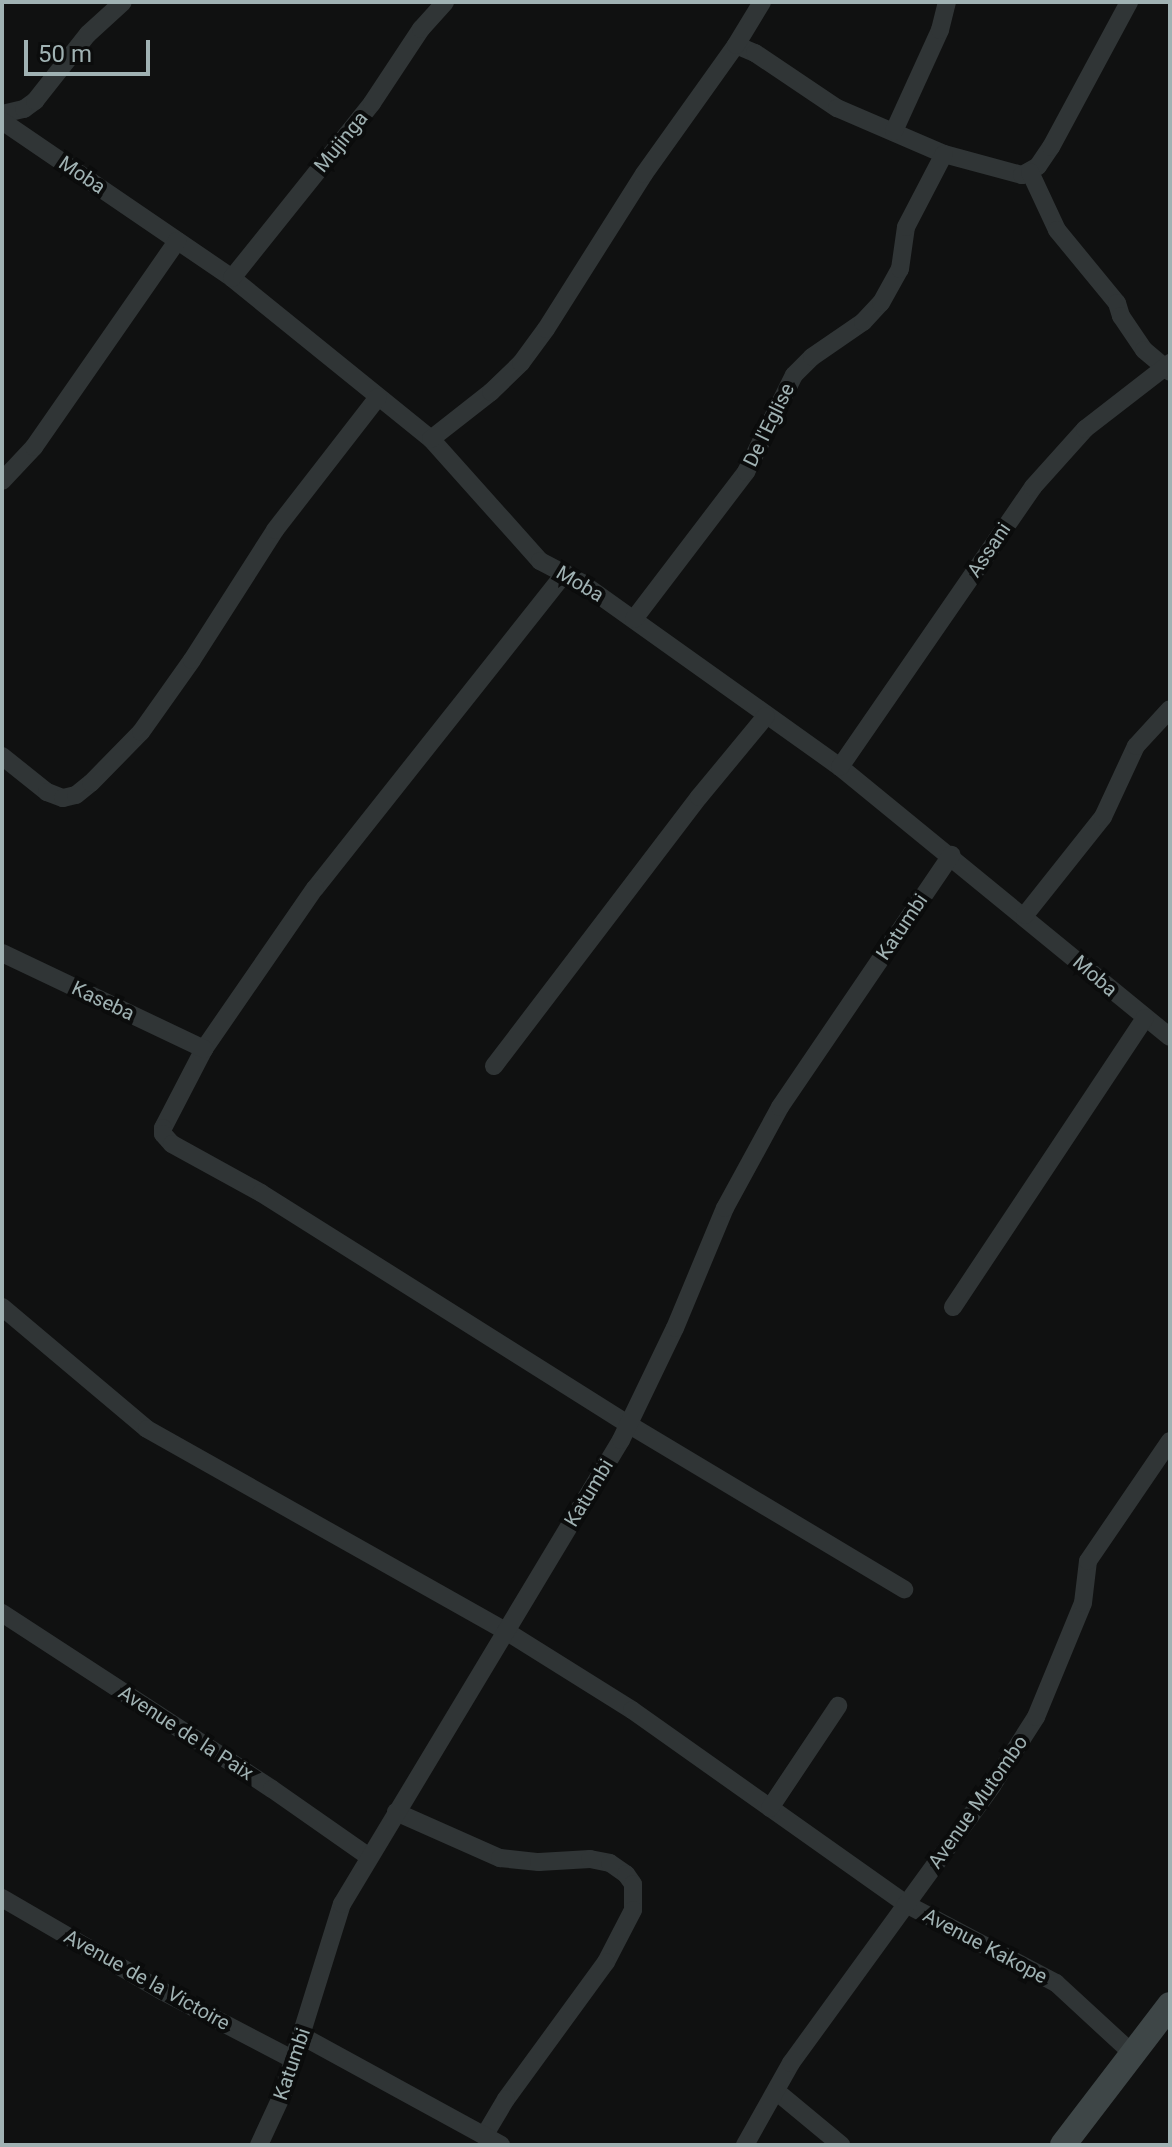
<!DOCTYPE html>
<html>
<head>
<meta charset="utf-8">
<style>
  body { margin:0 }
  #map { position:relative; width:1172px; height:2147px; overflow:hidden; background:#101111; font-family:Roboto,sans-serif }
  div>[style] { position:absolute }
  .street>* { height:18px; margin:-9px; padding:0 9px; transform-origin:9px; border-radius:9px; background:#303536 }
  .secondary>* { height:26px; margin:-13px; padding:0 13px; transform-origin:13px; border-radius:13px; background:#3e4647 }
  span { translate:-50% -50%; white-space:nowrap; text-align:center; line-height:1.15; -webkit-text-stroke:8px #0b0c0c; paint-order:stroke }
  .street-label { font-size:20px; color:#a0b2b3 }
  .frame { position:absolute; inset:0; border:4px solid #a0b2b3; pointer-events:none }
  .scale { position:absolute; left:24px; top:40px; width:126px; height:36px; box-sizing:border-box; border:4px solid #a0b2b3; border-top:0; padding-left:10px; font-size:24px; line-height:28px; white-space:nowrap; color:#a0b2b3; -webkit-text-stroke:6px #0b0c0c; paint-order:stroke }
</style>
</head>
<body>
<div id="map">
  <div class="street">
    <i style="left:736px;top:45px;width:21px;rotate:23deg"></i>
    <i style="left:755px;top:53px;width:99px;rotate:33.9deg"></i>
    <i style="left:837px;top:108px;width:116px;rotate:23.3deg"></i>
    <i style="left:944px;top:154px;width:81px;rotate:15.1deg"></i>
    <i style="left:1022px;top:175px;width:18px;rotate:-29deg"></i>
    <i style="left:1038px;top:166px;width:23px;rotate:-56deg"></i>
    <i style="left:1051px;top:147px;width:165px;rotate:-61.7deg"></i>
    <i style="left:2px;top:114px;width:23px;rotate:-13deg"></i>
    <i style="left:24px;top:109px;width:14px;rotate:-36deg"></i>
    <i style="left:35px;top:101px;width:85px;rotate:-51.7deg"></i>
    <i style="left:88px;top:34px;width:47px;rotate:-42.4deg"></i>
    <i style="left:2px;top:121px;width:278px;rotate:34.3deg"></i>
    <i style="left:232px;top:278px;width:256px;rotate:39deg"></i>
    <i style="left:431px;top:439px;width:164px;rotate:48.2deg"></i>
    <i style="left:540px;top:561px;width:47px;rotate:27.6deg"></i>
    <i style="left:582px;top:583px;width:317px;rotate:35.5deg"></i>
    <i style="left:840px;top:767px;width:426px;rotate:39.3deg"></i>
    <i style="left:894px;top:131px;width:111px;rotate:-65.5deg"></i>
    <i style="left:940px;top:30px;width:29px;rotate:-76deg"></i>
    <i style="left:1030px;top:172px;width:64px;rotate:65deg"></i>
    <i style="left:1057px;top:230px;width:94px;rotate:50.6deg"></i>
    <i style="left:1117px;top:303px;width:14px;rotate:73deg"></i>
    <i style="left:1121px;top:316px;width:41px;rotate:55.9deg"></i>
    <i style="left:1144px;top:350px;width:34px;rotate:40deg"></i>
    <i style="left:232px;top:278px;width:224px;rotate:-51.3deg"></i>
    <i style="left:372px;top:103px;width:89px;rotate:-56.5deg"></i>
    <i style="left:421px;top:29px;width:36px;rotate:-48deg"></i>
    <i style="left:431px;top:439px;width:76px;rotate:-38.1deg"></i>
    <i style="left:491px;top:392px;width:42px;rotate:-44deg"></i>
    <i style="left:521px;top:363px;width:42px;rotate:-53.7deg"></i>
    <i style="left:546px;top:329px;width:183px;rotate:-57.7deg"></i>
    <i style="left:644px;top:174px;width:158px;rotate:-54.5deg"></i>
    <i style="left:736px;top:45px;width:50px;rotate:-58.8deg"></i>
    <i style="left:2px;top:481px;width:47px;rotate:-46.7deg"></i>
    <i style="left:34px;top:447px;width:251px;rotate:-55.2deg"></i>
    <i style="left:565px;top:573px;width:402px;rotate:128.4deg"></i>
    <i style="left:315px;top:888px;width:196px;rotate:124.6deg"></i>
    <i style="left:204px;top:1049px;width:89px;rotate:117.4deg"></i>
    <i style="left:163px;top:1128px;width:6px;rotate:90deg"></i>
    <i style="left:163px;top:1134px;width:13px;rotate:48deg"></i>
    <i style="left:172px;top:1144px;width:102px;rotate:28.8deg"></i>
    <i style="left:261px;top:1193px;width:434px;rotate:32.2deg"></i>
    <i style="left:628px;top:1424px;width:322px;rotate:30.9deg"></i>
    <i style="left:634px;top:619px;width:185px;rotate:-52.7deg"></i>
    <i style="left:746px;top:472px;width:108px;rotate:-63.7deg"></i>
    <i style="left:794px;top:375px;width:25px;rotate:-45deg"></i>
    <i style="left:812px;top:357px;width:62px;rotate:-34.5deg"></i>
    <i style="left:863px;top:322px;width:26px;rotate:-47deg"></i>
    <i style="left:881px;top:303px;width:39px;rotate:-61deg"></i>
    <i style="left:900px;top:269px;width:42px;rotate:-81.9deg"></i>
    <i style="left:906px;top:227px;width:82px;rotate:-62.5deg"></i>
    <i style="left:2px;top:756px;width:58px;rotate:38.7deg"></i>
    <i style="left:47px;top:792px;width:17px;rotate:21deg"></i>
    <i style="left:63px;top:798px;width:13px;rotate:-13deg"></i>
    <i style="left:76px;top:795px;width:19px;rotate:-39deg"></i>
    <i style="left:91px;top:783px;width:71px;rotate:-45.6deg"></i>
    <i style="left:141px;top:732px;width:88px;rotate:-54.7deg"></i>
    <i style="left:192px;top:660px;width:154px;rotate:-57.4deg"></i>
    <i style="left:275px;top:530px;width:168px;rotate:-52.2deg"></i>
    <i style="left:840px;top:767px;width:340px;rotate:-55.4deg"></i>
    <i style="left:1033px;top:487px;width:78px;rotate:-48.1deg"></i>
    <i style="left:1085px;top:429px;width:108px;rotate:-37.8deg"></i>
    <i style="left:1025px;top:915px;width:125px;rotate:-51.5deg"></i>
    <i style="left:1103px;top:817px;width:78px;rotate:-65.1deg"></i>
    <i style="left:1136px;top:746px;width:50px;rotate:-47.4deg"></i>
    <i style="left:2px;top:953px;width:224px;rotate:25.4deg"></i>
    <i style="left:494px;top:1066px;width:338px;rotate:-52.7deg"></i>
    <i style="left:699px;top:797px;width:105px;rotate:-50.4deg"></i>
    <i style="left:2px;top:1307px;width:189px;rotate:40.1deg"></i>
    <i style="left:147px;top:1429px;width:412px;rotate:29.4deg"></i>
    <i style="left:506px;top:1631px;width:149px;rotate:32.1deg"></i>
    <i style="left:632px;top:1710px;width:336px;rotate:35.3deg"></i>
    <i style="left:906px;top:1904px;width:170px;rotate:27.8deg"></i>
    <i style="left:1056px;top:1983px;width:105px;rotate:42.7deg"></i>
    <i style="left:953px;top:1307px;width:347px;rotate:-56.4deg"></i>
    <i style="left:2px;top:1613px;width:322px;rotate:33.1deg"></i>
    <i style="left:272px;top:1789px;width:118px;rotate:35deg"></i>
    <i style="left:770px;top:1808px;width:123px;rotate:-56.3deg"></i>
    <i style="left:396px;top:1812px;width:114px;rotate:23.9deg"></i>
    <i style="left:500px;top:1858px;width:39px;rotate:6deg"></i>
    <i style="left:539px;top:1862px;width:51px;rotate:-3.4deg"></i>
    <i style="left:590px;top:1859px;width:20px;rotate:11deg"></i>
    <i style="left:610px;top:1863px;width:19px;rotate:35deg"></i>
    <i style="left:626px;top:1874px;width:12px;rotate:55deg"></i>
    <i style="left:633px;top:1884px;width:26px;rotate:90deg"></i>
    <i style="left:633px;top:1910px;width:59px;rotate:117.4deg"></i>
    <i style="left:606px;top:1962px;width:170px;rotate:126.1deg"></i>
    <i style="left:506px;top:2099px;width:43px;rotate:120.7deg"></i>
    <i style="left:2px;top:1898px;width:185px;rotate:30.2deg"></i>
    <i style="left:162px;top:1991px;width:149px;rotate:27.6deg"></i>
    <i style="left:302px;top:2036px;width:227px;rotate:28.7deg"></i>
    <i style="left:776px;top:2091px;width:85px;rotate:39.7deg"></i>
    <i style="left:259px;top:2145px;width:57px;rotate:-65.2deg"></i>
    <i style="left:283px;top:2093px;width:198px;rotate:-72.7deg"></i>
    <i style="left:342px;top:1904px;width:541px;rotate:-58.98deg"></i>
    <i style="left:621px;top:1440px;width:124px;rotate:-64.3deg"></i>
    <i style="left:675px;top:1328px;width:130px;rotate:-67.4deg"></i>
    <i style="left:725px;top:1208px;width:115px;rotate:-61.4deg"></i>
    <i style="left:780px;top:1107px;width:305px;rotate:-55.8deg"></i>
    <i style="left:745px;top:2145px;width:94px;rotate:-60.7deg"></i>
    <i style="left:791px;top:2063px;width:342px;rotate:-54deg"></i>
    <i style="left:992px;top:1786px;width:82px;rotate:-57.5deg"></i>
    <i style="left:1036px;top:1717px;width:123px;rotate:-67.6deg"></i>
    <i style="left:1083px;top:1603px;width:42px;rotate:-83.2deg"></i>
    <i style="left:1088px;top:1561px;width:145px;rotate:-55.7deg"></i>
  </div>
  <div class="secondary">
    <i style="left:1063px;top:2145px;width:176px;rotate:-52.6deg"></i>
  </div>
  <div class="street-label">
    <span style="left:341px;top:142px;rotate:-51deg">Mujinga</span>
    <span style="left:82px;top:175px;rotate:34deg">Moba</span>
    <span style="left:769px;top:425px;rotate:-64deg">De l'Eglise</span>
    <span style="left:989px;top:550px;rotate:-56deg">Assani</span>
    <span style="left:580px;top:584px;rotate:31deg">Moba</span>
    <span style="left:902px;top:927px;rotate:-56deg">Katumbi</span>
    <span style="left:1095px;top:976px;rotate:41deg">Moba</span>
    <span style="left:103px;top:1001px;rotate:25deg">Kaseba</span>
    <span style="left:589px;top:1493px;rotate:-59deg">Katumbi</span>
    <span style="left:186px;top:1733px;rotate:33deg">Avenue de la Paix</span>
    <span style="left:978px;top:1802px;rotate:-55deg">Avenue Mutombo</span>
    <span style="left:985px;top:1946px;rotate:28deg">Avenue Kakope</span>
    <span style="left:147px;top:1980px;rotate:29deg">Avenue de la Victoire</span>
    <span style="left:292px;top:2064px;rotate:-71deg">Katumbi</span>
  </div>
  <div class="frame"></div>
  <div class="scale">50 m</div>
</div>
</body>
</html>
